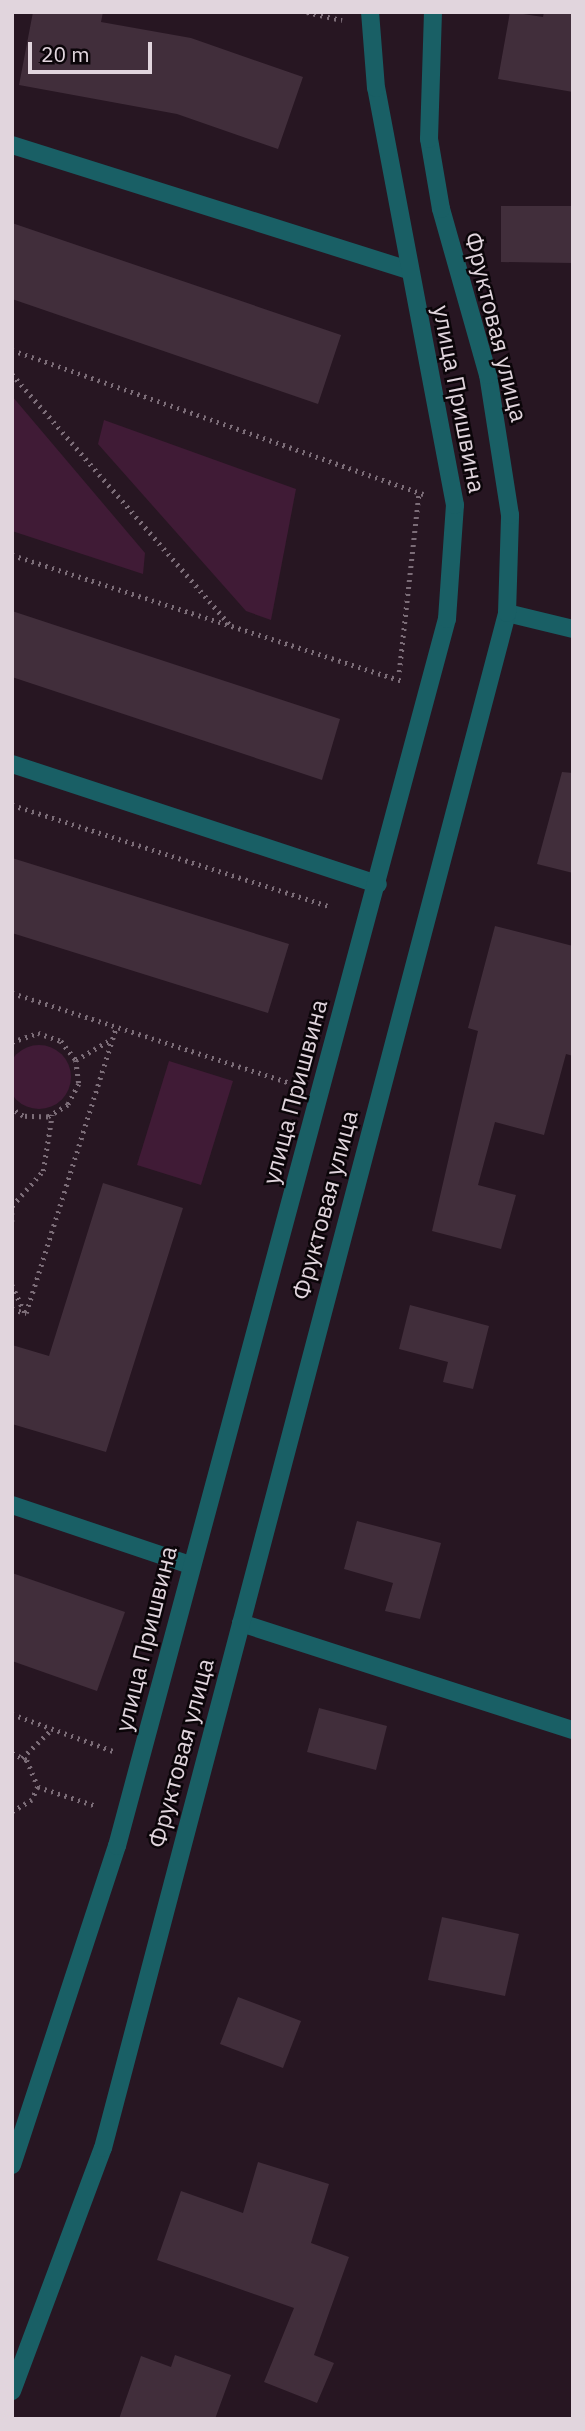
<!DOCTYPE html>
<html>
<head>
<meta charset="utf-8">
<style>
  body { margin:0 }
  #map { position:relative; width:585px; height:2431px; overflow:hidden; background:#271622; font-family:"IBM Plex Sans",sans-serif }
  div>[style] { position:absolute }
  .green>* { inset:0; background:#401b36 }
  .round { border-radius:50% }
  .building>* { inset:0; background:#412e3b }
  .path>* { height:4.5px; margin-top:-2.25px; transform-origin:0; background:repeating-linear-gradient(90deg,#7c6d78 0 2px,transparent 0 7px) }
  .minor>* { height:18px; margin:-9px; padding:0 9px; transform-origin:9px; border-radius:9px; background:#195f65 }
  span { translate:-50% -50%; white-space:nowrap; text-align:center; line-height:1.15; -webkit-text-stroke:5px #0b0509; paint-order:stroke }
  .street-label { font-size:24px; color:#e1d5dd }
  .frame { position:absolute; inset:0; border:14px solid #e1d5dd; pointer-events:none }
  .scale { position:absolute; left:28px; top:42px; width:124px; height:32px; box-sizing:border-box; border:4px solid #e1d5dd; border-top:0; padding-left:9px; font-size:21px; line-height:24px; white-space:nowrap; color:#e1d5dd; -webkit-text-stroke:5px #0b0509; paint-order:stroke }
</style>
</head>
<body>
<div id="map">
  <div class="green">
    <i style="clip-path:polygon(12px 396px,145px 553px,143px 574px,12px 531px)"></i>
    <i style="clip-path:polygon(104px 420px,296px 489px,271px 620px,246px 611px,98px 444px)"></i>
    <i class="round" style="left:7px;top:1045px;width:64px;height:64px"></i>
    <i style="clip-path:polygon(169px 1061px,233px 1081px,201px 1185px,137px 1165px)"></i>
  </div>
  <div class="building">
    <i style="clip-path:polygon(33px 12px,103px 12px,101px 22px,191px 38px,303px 77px,278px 149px,177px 114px,19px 85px)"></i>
    <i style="clip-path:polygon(510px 12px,543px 17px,544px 12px,573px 12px,573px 92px,498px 79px)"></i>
    <i style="clip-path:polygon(501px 206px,573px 206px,573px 263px,501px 262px)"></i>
    <i style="clip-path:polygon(12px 223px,341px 335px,318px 404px,12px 299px)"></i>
    <i style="clip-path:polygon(12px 611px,340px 719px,322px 780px,12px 677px)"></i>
    <i style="clip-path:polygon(562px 772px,573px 773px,573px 873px,537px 864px)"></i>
    <i style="clip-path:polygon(12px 858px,289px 944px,268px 1013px,12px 933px)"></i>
    <i style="clip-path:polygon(495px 926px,573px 946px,573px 1056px,566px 1054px,544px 1135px,495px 1122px,478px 1185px,516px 1195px,501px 1249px,432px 1231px,478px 1031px,468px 1028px)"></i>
    <i style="clip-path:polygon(103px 1183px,183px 1208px,106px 1452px,12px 1424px,12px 1345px,49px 1356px)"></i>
    <i style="clip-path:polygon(410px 1305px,489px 1326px,473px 1389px,443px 1382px,448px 1362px,399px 1349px)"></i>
    <i style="clip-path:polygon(357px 1521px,441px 1543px,420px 1619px,385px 1611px,393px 1583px,344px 1569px)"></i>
    <i style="clip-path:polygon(12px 1573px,125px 1612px,97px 1691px,12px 1661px)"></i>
    <i style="clip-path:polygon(319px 1708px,387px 1726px,376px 1770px,307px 1752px)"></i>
    <i style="clip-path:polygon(442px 1917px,519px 1934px,505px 1996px,428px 1980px)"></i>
    <i style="clip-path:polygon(238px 1997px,301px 2021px,283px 2068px,220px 2044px)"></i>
    <i style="clip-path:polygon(258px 2162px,329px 2184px,311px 2243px,349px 2257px,314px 2355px,334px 2363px,317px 2403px,264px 2382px,294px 2308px,157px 2260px,181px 2191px,243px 2213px)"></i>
    <i style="clip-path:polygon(175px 2355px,231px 2375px,215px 2419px,119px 2419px,141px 2356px,171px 2367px)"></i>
  </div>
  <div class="path">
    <i style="left:307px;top:12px;width:36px;rotate:13deg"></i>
    <i style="left:12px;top:350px;width:436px;rotate:19.3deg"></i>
    <i style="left:12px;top:374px;width:334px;rotate:49deg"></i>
    <i style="left:12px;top:555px;width:409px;rotate:17.9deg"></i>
    <i style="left:399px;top:672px;width:181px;rotate:-83.7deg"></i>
    <i style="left:12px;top:805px;width:335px;rotate:17.7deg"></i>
    <i style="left:12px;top:993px;width:293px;rotate:17.9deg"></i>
    <i style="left:12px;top:1042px;width:28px;rotate:-19deg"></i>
    <i style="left:38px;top:1033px;width:24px;rotate:19deg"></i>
    <i style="left:61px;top:1041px;width:24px;rotate:52deg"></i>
    <i style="left:76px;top:1060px;width:24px;rotate:83deg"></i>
    <i style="left:79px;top:1084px;width:24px;rotate:118deg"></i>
    <i style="left:68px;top:1105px;width:23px;rotate:149deg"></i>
    <i style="left:48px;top:1117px;width:25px;rotate:-178deg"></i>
    <i style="left:23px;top:1116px;width:13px;rotate:-148deg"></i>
    <i style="left:76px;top:1060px;width:42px;rotate:-30.3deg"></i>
    <i style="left:12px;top:1206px;width:47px;rotate:-48.5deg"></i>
    <i style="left:43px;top:1171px;width:57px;rotate:-80.9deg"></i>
    <i style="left:12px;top:1206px;width:18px;rotate:90deg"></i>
    <i style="left:12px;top:1285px;width:31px;rotate:65deg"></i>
    <i style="left:12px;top:1309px;width:15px;rotate:16deg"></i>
    <i style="left:26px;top:1313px;width:300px;rotate:-72.5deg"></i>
    <i style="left:12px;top:1714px;width:108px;rotate:20.1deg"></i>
    <i style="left:12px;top:1753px;width:17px;rotate:25deg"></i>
    <i style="left:27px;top:1760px;width:29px;rotate:68deg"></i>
    <i style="left:38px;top:1787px;width:14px;rotate:115deg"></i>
    <i style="left:32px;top:1800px;width:23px;rotate:149deg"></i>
    <i style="left:22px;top:1758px;width:42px;rotate:-44deg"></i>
    <i style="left:38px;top:1787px;width:62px;rotate:17.9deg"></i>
  </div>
  <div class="minor">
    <i style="left:12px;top:145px;width:416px;rotate:17.5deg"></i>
    <i style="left:507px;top:613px;width:68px;rotate:13.6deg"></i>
    <i style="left:12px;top:764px;width:385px;rotate:18.2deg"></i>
    <i style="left:12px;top:1505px;width:188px;rotate:18.6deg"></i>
    <i style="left:241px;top:1623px;width:349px;rotate:17.9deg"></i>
    <i style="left:12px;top:2165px;width:336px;rotate:-71.8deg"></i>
    <i style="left:117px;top:1846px;width:1271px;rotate:-74.95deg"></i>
    <i style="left:447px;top:619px;width:114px;rotate:-86deg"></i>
    <i style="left:455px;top:505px;width:424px;rotate:-100.7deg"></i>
    <i style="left:376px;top:88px;width:76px;rotate:-94.5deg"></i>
    <i style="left:12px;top:2391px;width:259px;rotate:-69.5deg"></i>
    <i style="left:103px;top:2148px;width:1587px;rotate:-75.25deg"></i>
    <i style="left:507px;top:613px;width:98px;rotate:-88.2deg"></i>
    <i style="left:510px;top:515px;width:142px;rotate:-98.9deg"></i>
    <i style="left:488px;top:375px;width:173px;rotate:-105.8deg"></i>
    <i style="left:441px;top:209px;width:71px;rotate:-99.7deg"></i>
    <i style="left:429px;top:139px;width:127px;rotate:-88.2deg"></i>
  </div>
  <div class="street-label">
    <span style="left:496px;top:327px;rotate:76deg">Фруктовая улица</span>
    <span style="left:459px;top:399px;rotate:79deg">улица Пришвина</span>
    <span style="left:295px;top:1092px;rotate:-75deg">улица Пришвина</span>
    <span style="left:325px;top:1205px;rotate:-75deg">Фруктовая улица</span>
    <span style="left:146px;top:1639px;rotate:-76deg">улица Пришвина</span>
    <span style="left:181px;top:1753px;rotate:-75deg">Фруктовая улица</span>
  </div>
  <div class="frame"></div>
  <div class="scale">20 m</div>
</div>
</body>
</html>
